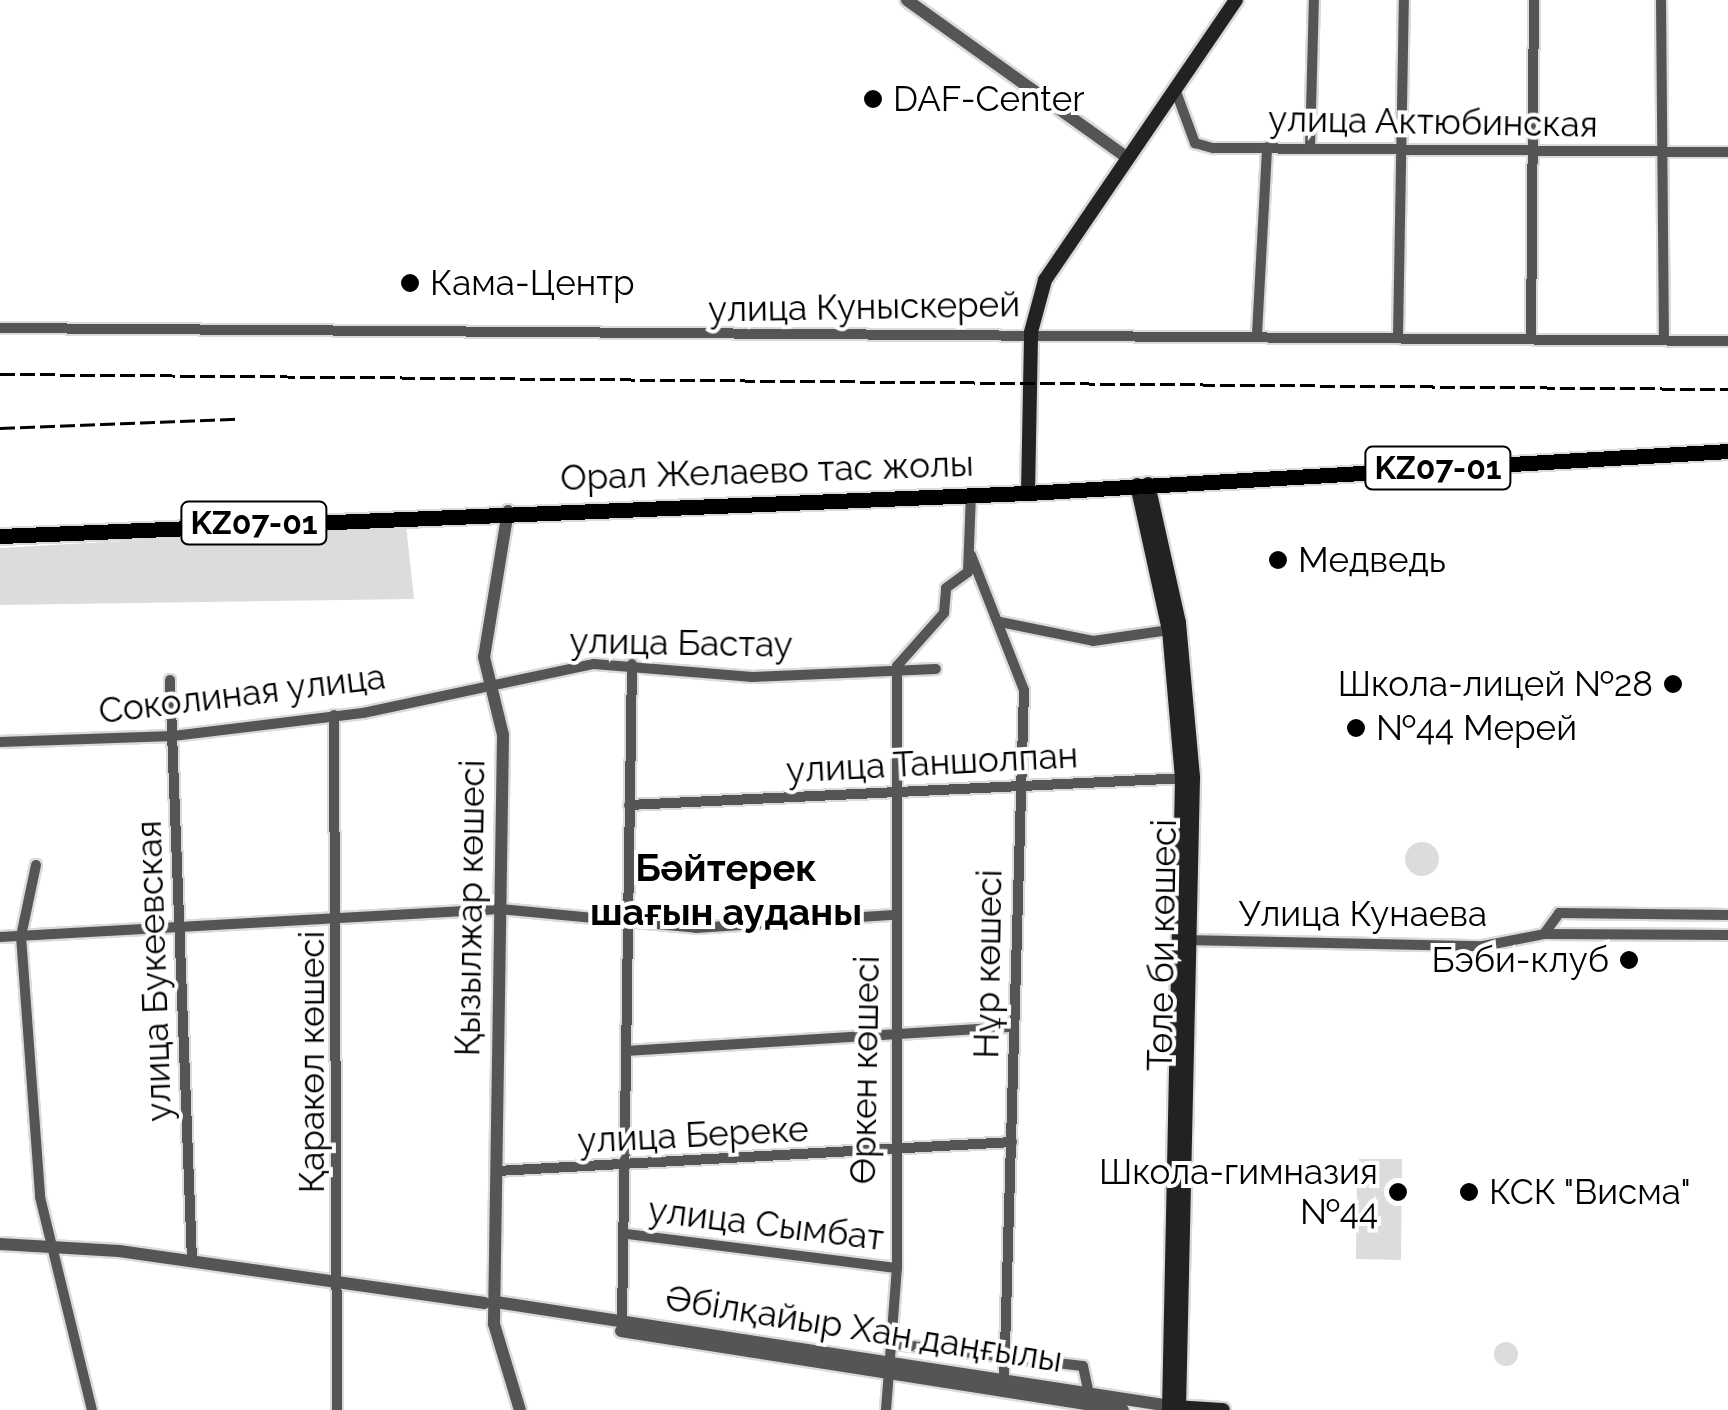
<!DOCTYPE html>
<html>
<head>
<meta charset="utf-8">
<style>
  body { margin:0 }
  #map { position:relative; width:1728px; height:1410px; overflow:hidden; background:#fff; font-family:Raleway,sans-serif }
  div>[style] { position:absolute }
  .green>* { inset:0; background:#dcdcdc }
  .round { border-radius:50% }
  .roads { filter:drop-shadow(2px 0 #dbdbdb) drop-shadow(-2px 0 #dbdbdb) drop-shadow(0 2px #dbdbdb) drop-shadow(0 -2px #dbdbdb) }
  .minor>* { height:10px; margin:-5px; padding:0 5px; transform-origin:5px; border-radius:5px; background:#555 }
  .tertiary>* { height:12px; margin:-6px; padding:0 6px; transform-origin:6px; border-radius:6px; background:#555 }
  .secondary>* { height:14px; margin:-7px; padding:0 7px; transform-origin:7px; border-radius:7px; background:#222 }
  .primary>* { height:15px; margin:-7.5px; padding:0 7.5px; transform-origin:7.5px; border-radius:7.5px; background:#000 }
  .rail>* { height:2.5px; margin-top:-1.25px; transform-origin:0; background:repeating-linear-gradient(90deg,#000 0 15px,transparent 0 20px) }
  .dots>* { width:28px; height:28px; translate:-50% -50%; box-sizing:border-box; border:5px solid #fff; border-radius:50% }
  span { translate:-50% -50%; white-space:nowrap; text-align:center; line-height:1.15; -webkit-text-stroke:8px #fff; paint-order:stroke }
  .shield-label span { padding:2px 8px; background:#fff; border:2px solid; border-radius:8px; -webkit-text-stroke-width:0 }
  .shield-label { font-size:32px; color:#000; font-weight:700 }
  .poi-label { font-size:35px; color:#000 }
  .left { translate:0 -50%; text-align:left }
  .right { translate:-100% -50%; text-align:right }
  .street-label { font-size:35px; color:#000 }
  .neighbourhood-label { font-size:38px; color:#000; font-weight:700 }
</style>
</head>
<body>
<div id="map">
  <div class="green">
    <i style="clip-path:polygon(406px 525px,414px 599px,0 605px,0 548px)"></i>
    <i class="round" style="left:1405px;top:842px;width:34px;height:34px"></i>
    <i style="clip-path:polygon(1357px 1159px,1402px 1159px,1401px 1260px,1356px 1259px)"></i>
    <i class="round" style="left:1494px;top:1342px;width:24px;height:24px"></i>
  </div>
  <div class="roads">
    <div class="minor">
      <i style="left:1661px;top:0;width:340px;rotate:89.5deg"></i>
      <i style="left:1175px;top:89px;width:58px;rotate:69.7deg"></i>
      <i style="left:1195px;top:143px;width:19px;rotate:16deg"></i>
      <i style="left:1213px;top:148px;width:515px;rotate:0.45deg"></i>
      <i style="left:1310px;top:148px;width:148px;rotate:-88.5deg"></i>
      <i style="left:0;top:328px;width:1728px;rotate:0.43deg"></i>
      <i style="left:1257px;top:334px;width:187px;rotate:-86.9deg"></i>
      <i style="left:1398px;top:336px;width:336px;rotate:-89deg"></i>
      <i style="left:1531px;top:338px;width:338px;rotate:-89.5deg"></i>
      <i style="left:971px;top:555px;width:145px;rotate:68.6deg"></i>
      <i style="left:1024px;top:690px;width:695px;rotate:91.65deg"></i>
      <i style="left:1000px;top:622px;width:95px;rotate:11.5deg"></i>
      <i style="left:1093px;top:641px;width:77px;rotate:-8.2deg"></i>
      <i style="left:170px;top:680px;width:581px;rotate:87.83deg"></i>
      <i style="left:334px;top:715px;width:695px;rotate:89.75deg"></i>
      <i style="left:0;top:742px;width:173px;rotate:-2deg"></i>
      <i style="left:173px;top:736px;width:191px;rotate:-6.9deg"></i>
      <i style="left:363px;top:713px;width:236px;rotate:-12deg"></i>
      <i style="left:594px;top:664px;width:159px;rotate:4.7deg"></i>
      <i style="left:752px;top:677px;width:184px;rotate:-2.5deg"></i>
      <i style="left:629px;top:805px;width:559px;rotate:-2.77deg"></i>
      <i style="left:36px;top:865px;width:73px;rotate:101.9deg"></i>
      <i style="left:21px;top:936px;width:262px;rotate:85.8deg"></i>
      <i style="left:40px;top:1197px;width:219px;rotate:76.3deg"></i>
      <i style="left:1544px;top:934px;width:26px;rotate:-54deg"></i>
      <i style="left:1559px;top:913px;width:169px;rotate:0.7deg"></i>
      <i style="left:0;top:937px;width:501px;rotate:-3.21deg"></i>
      <i style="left:500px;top:909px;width:197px;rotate:5.5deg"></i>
      <i style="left:696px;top:928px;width:198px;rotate:-3.8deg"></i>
      <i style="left:1185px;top:940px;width:298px;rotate:1.2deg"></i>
      <i style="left:1483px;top:946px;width:62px;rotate:-11.1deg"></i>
      <i style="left:1544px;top:934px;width:184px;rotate:0.3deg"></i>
      <i style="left:627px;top:1051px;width:387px;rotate:-3.6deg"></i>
      <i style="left:497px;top:1171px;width:516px;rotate:-3.22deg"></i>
      <i style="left:627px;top:1234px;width:272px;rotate:7.2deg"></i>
      <i style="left:622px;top:1322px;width:658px;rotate:-89.13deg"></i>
      <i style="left:895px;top:1344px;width:189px;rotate:6.7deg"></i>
      <i style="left:1083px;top:1366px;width:30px;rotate:78deg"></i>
      <i style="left:886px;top:1410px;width:142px;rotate:-85.6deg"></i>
      <i style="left:897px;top:1268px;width:602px;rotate:-90deg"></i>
      <i style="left:897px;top:666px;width:71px;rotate:-48.4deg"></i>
      <i style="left:944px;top:613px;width:25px;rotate:-85deg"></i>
      <i style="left:946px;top:588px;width:27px;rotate:-36deg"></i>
      <i style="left:968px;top:572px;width:78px;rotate:-87.8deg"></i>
    </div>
    <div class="tertiary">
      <i style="left:907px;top:0;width:272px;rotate:35.6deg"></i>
      <i style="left:508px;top:511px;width:148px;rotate:99.3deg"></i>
      <i style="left:484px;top:657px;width:80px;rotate:76.3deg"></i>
      <i style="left:503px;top:735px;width:589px;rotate:90.88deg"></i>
      <i style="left:494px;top:1324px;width:90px;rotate:73.2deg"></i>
      <i style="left:0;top:1244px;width:119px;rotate:3.4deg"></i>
      <i style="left:119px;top:1251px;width:369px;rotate:8.1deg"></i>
      <i style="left:496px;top:1302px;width:682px;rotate:8.77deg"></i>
      <i style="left:621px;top:1331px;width:508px;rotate:8.94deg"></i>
    </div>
    <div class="secondary">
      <i style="left:1148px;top:484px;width:142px;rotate:77.4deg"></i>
      <i style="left:1179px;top:623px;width:156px;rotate:84.8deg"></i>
      <i style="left:1193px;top:778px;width:632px;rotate:91.27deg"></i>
      <i style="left:1137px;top:485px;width:148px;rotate:77.6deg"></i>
      <i style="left:1169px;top:630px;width:150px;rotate:85deg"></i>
      <i style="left:1182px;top:779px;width:631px;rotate:91.18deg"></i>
      <i style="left:1028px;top:493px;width:161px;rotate:-88.9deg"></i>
      <i style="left:1031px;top:332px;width:54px;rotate:-74.9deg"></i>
      <i style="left:1045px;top:280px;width:339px;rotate:-55.7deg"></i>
      <i style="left:1174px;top:1407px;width:49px;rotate:3.5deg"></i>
    </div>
    <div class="primary">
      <i style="left:0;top:536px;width:1029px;rotate:-2.4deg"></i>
      <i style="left:1028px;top:493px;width:701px;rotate:-3.43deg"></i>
    </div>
  </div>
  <div class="rail">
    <i style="left:0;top:374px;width:1728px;rotate:0.5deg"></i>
    <i style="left:0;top:428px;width:238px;rotate:-2.2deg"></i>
  </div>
  <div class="dots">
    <i style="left:873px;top:99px;background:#000"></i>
    <i style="left:410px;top:283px;background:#000"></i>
    <i style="left:1278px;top:560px;background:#000"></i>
    <i style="left:1673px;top:684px;background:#000"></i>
    <i style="left:1356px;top:728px;background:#000"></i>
    <i style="left:1629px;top:960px;background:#000"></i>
    <i style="left:1398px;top:1192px;background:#000"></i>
    <i style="left:1469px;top:1192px;background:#000"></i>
  </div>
  <div class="shield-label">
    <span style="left:1438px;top:468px">KZ07-01</span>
    <span style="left:254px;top:523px">KZ07-01</span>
  </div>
  <div class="poi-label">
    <span class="left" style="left:893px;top:99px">DAF-Center</span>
    <span class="left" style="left:430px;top:283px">Кама-Центр</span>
    <span class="left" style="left:1298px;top:560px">Медведь</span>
    <span class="right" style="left:1653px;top:684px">Школа-лицей №28</span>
    <span class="left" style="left:1376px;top:728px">№44 Мерей</span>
    <span class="right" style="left:1609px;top:960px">Бэби-клуб</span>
    <span class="right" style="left:1378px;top:1192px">Школа-гимназия<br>№44</span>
    <span class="left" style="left:1489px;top:1192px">КСК "Висма"</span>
  </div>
  <div class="street-label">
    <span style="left:1433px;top:122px;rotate:1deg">улица Актюбинская</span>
    <span style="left:864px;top:307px;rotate:-1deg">улица Куныскерей</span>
    <span style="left:767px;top:471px;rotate:-2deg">Орал Желаево тас жолы</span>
    <span style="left:681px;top:643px;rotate:1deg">улица Бастау</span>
    <span style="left:242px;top:694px;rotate:-7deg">Соколиная улица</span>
    <span style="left:932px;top:763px;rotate:-3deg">улица Таншолпан</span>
    <span style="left:470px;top:908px;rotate:-89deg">Қызылжар көшесі</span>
    <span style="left:1363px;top:914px">Улица Кунаева</span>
    <span style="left:1162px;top:945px;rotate:-89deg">Төле би көшесі</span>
    <span style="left:988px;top:964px;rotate:-89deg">Нұр көшесі</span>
    <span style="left:154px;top:971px;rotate:-92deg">улица Букеевская</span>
    <span style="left:312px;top:1062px;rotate:-90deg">Қаракөл көшесі</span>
    <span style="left:865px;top:1070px;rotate:-89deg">Өркен көшесі</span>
    <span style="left:693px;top:1135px;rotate:-3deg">улица Береке</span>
    <span style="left:766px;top:1224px;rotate:7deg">улица Сымбат</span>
    <span style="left:864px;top:1329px;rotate:9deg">Әбілқайыр Хан даңғылы</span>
  </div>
  <div class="neighbourhood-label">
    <span style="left:726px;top:890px">Бәйтерек<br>шағын ауданы</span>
  </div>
</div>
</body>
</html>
